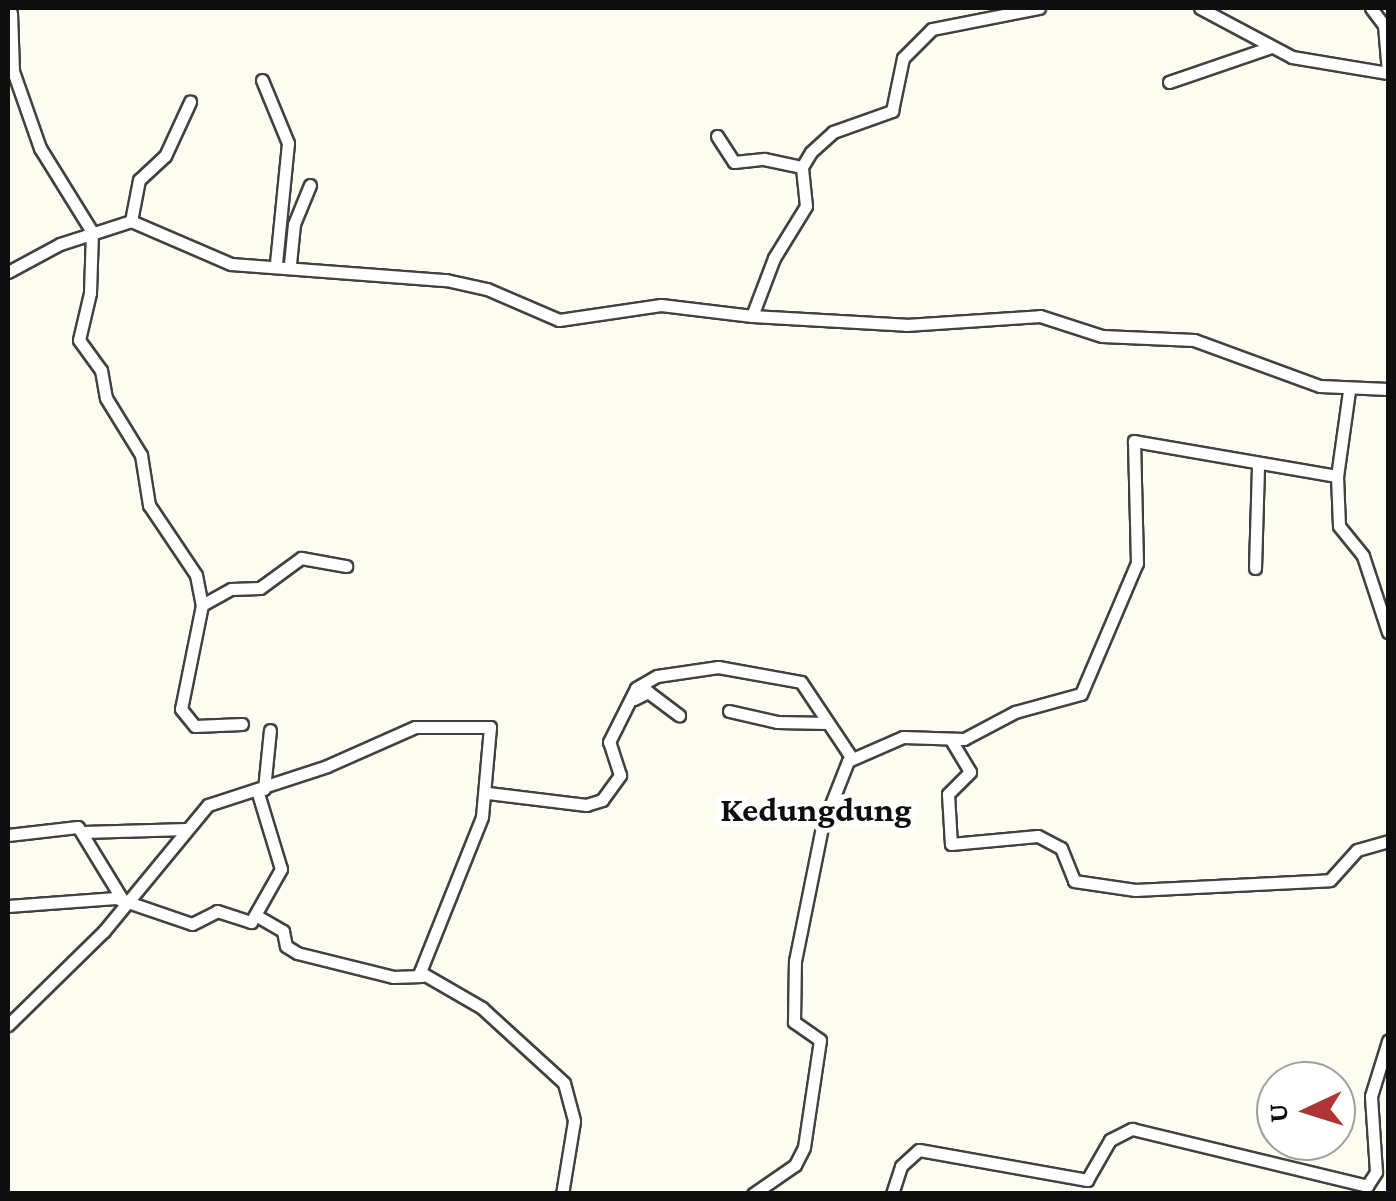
<!DOCTYPE html>
<html>
<head>
<meta charset="utf-8">
<style>
  body { margin:0 }
  #map { position:relative; width:1396px; height:1201px; overflow:hidden; background:#fdfcf0; font-family:"Crimson Pro",serif }
  div>[style] { position:absolute }
  .roads { filter:drop-shadow(2px 0 #414141) drop-shadow(-2px 0 #414141) drop-shadow(0 2px #414141) drop-shadow(0 -2px #414141) }
  .minor>* { height:11px; margin:-5.5px; padding:0 5.5px; transform-origin:5.5px; border-radius:5.5px; background:#fff }
  span { translate:-50% -50%; white-space:nowrap; text-align:center; line-height:1.15; -webkit-text-stroke:10px #fff; paint-order:stroke }
  .quarter-label { font-size:35px; color:#0e0e0e; font-weight:700 }
  .frame { position:absolute; inset:0; border:10px solid #0e0e0e; pointer-events:none }
  .north { position:absolute; left:1256px; top:1061px; width:100px; height:100px; box-sizing:border-box; background:#fff; border:2px solid #9f9f9f; border-radius:50%; rotate:266deg; font-size:28px; font-weight:700; line-height:40px; text-align:center; color:#0e0e0e }
  .north::after { content:''; display:block; margin:auto; width:35px; height:45px; background:#b03433; clip-path:polygon(50% 0,100% 100%,50% 72%,0 100%) }
</style>
</head>
<body>
<div id="map">
  <div class="roads">
    <div class="minor">
      <i style="left:1200px;top:8px;width:104px;rotate:28deg"></i>
      <i style="left:1292px;top:57px;width:97px;rotate:9.5deg"></i>
      <i style="left:1371px;top:8px;width:21px;rotate:53deg"></i>
      <i style="left:1384px;top:25px;width:48px;rotate:85.2deg"></i>
      <i style="left:11px;top:13px;width:58px;rotate:88deg"></i>
      <i style="left:13px;top:71px;width:82px;rotate:70.7deg"></i>
      <i style="left:40px;top:148px;width:99px;rotate:58.2deg"></i>
      <i style="left:92px;top:232px;width:61px;rotate:91.9deg"></i>
      <i style="left:90px;top:293px;width:48px;rotate:103.2deg"></i>
      <i style="left:79px;top:340px;width:37px;rotate:54deg"></i>
      <i style="left:101px;top:370px;width:28px;rotate:80deg"></i>
      <i style="left:106px;top:398px;width:67px;rotate:58.4deg"></i>
      <i style="left:141px;top:455px;width:51px;rotate:80.9deg"></i>
      <i style="left:149px;top:505px;width:84px;rotate:56.1deg"></i>
      <i style="left:196px;top:575px;width:31px;rotate:79deg"></i>
      <i style="left:202px;top:605px;width:106px;rotate:101.4deg"></i>
      <i style="left:181px;top:709px;width:22px;rotate:51deg"></i>
      <i style="left:195px;top:726px;width:47px;rotate:-2.4deg"></i>
      <i style="left:262px;top:80px;width:68px;rotate:67.6deg"></i>
      <i style="left:288px;top:143px;width:122px;rotate:95.7deg"></i>
      <i style="left:1169px;top:82px;width:108px;rotate:-18.9deg"></i>
      <i style="left:717px;top:136px;width:31px;rotate:57deg"></i>
      <i style="left:734px;top:162px;width:30px;rotate:-6deg"></i>
      <i style="left:764px;top:159px;width:39px;rotate:12deg"></i>
      <i style="left:131px;top:221px;width:42px;rotate:-79deg"></i>
      <i style="left:139px;top:180px;width:35px;rotate:-43deg"></i>
      <i style="left:165px;top:156px;width:60px;rotate:-65.2deg"></i>
      <i style="left:290px;top:264px;width:40px;rotate:-84.3deg"></i>
      <i style="left:294px;top:224px;width:42px;rotate:-67.7deg"></i>
      <i style="left:8px;top:272px;width:59px;rotate:-28.3deg"></i>
      <i style="left:60px;top:244px;width:75px;rotate:-17.9deg"></i>
      <i style="left:131px;top:221px;width:109px;rotate:23.3deg"></i>
      <i style="left:231px;top:264px;width:216px;rotate:4.3deg"></i>
      <i style="left:446px;top:280px;width:42px;rotate:12.4deg"></i>
      <i style="left:487px;top:289px;width:78px;rotate:23.3deg"></i>
      <i style="left:559px;top:320px;width:103px;rotate:-8.4deg"></i>
      <i style="left:661px;top:305px;width:92px;rotate:6.9deg"></i>
      <i style="left:752px;top:316px;width:62px;rotate:-69.2deg"></i>
      <i style="left:774px;top:258px;width:61px;rotate:-58.4deg"></i>
      <i style="left:806px;top:206px;width:39px;rotate:-96deg"></i>
      <i style="left:802px;top:167px;width:17px;rotate:-59deg"></i>
      <i style="left:811px;top:152px;width:30px;rotate:-42deg"></i>
      <i style="left:833px;top:132px;width:63px;rotate:-19.6deg"></i>
      <i style="left:892px;top:111px;width:54px;rotate:-78.3deg"></i>
      <i style="left:903px;top:58px;width:41px;rotate:-45deg"></i>
      <i style="left:932px;top:29px;width:109px;rotate:-11.1deg"></i>
      <i style="left:752px;top:316px;width:154px;rotate:3.3deg"></i>
      <i style="left:906px;top:325px;width:134px;rotate:-3.8deg"></i>
      <i style="left:1040px;top:316px;width:65px;rotate:17.9deg"></i>
      <i style="left:1102px;top:336px;width:92px;rotate:2.5deg"></i>
      <i style="left:1194px;top:340px;width:134px;rotate:20.1deg"></i>
      <i style="left:1320px;top:386px;width:68px;rotate:2.5deg"></i>
      <i style="left:1349px;top:391px;width:86px;rotate:98deg"></i>
      <i style="left:1337px;top:476px;width:50px;rotate:87.7deg"></i>
      <i style="left:1339px;top:526px;width:38px;rotate:51deg"></i>
      <i style="left:1363px;top:556px;width:80px;rotate:71.8deg"></i>
      <i style="left:1255px;top:568px;width:103px;rotate:-88.3deg"></i>
      <i style="left:202px;top:605px;width:33px;rotate:-29deg"></i>
      <i style="left:231px;top:589px;width:29px;rotate:-2deg"></i>
      <i style="left:260px;top:588px;width:51px;rotate:-36.2deg"></i>
      <i style="left:301px;top:558px;width:46px;rotate:10.1deg"></i>
      <i style="left:634px;top:699px;width:16px;rotate:-27deg"></i>
      <i style="left:648px;top:692px;width:39px;rotate:37deg"></i>
      <i style="left:729px;top:711px;width:49px;rotate:12.9deg"></i>
      <i style="left:777px;top:722px;width:50px;rotate:1.1deg"></i>
      <i style="left:951px;top:740px;width:37px;rotate:59deg"></i>
      <i style="left:970px;top:772px;width:31px;rotate:135deg"></i>
      <i style="left:948px;top:794px;width:50px;rotate:86.6deg"></i>
      <i style="left:951px;top:844px;width:87px;rotate:-5.3deg"></i>
      <i style="left:1038px;top:836px;width:26px;rotate:28deg"></i>
      <i style="left:1061px;top:848px;width:35px;rotate:68deg"></i>
      <i style="left:1074px;top:881px;width:62px;rotate:8.4deg"></i>
      <i style="left:1135px;top:890px;width:195px;rotate:-2.9deg"></i>
      <i style="left:1330px;top:880px;width:40px;rotate:-48deg"></i>
      <i style="left:1357px;top:850px;width:32px;rotate:-16deg"></i>
      <i style="left:264px;top:789px;width:59px;rotate:-84.2deg"></i>
      <i style="left:488px;top:793px;width:99px;rotate:7deg"></i>
      <i style="left:586px;top:805px;width:17px;rotate:-17deg"></i>
      <i style="left:602px;top:800px;width:31px;rotate:-54deg"></i>
      <i style="left:620px;top:775px;width:35px;rotate:-108deg"></i>
      <i style="left:609px;top:742px;width:60px;rotate:-63.4deg"></i>
      <i style="left:636px;top:688px;width:24px;rotate:-30deg"></i>
      <i style="left:657px;top:676px;width:62px;rotate:-8.4deg"></i>
      <i style="left:718px;top:667px;width:84px;rotate:10.2deg"></i>
      <i style="left:801px;top:682px;width:90px;rotate:56.3deg"></i>
      <i style="left:83px;top:832px;width:104px;rotate:-1.7deg"></i>
      <i style="left:8px;top:835px;width:70px;rotate:-6.5deg"></i>
      <i style="left:78px;top:827px;width:84px;rotate:58.6deg"></i>
      <i style="left:8px;top:906px;width:108px;rotate:-4.2deg"></i>
      <i style="left:116px;top:898px;width:80px;rotate:18.9deg"></i>
      <i style="left:192px;top:924px;width:28px;rotate:-27deg"></i>
      <i style="left:217px;top:911px;width:36px;rotate:18deg"></i>
      <i style="left:251px;top:922px;width:61px;rotate:-60.5deg"></i>
      <i style="left:281px;top:869px;width:83px;rotate:-106.9deg"></i>
      <i style="left:257px;top:916px;width:30px;rotate:30deg"></i>
      <i style="left:283px;top:931px;width:15px;rotate:79deg"></i>
      <i style="left:286px;top:946px;width:13px;rotate:32deg"></i>
      <i style="left:297px;top:953px;width:99px;rotate:14deg"></i>
      <i style="left:393px;top:977px;width:29px;rotate:-2deg"></i>
      <i style="left:8px;top:1025px;width:134px;rotate:-44.4deg"></i>
      <i style="left:104px;top:931px;width:163px;rotate:-50.5deg"></i>
      <i style="left:208px;top:805px;width:125px;rotate:-18.1deg"></i>
      <i style="left:327px;top:766px;width:96px;rotate:-23.9deg"></i>
      <i style="left:415px;top:727px;width:75px"></i>
      <i style="left:490px;top:727px;width:90px;rotate:95.1deg"></i>
      <i style="left:482px;top:817px;width:167px;rotate:111.8deg"></i>
      <i style="left:420px;top:972px;width:72px;rotate:30.1deg"></i>
      <i style="left:482px;top:1008px;width:111px;rotate:42.4deg"></i>
      <i style="left:564px;top:1083px;width:39px;rotate:75deg"></i>
      <i style="left:574px;top:1121px;width:74px;rotate:99.3deg"></i>
      <i style="left:753px;top:1194px;width:51px;rotate:-34.6deg"></i>
      <i style="left:795px;top:1165px;width:20px;rotate:-63deg"></i>
      <i style="left:804px;top:1147px;width:108px;rotate:-81.5deg"></i>
      <i style="left:820px;top:1040px;width:32px;rotate:-145deg"></i>
      <i style="left:794px;top:1022px;width:61px;rotate:-89.1deg"></i>
      <i style="left:795px;top:961px;width:137px;rotate:-78.6deg"></i>
      <i style="left:822px;top:827px;width:71px;rotate:-68.5deg"></i>
      <i style="left:848px;top:761px;width:60px;rotate:-23.6deg"></i>
      <i style="left:903px;top:737px;width:61px;rotate:1.9deg"></i>
      <i style="left:964px;top:739px;width:58px;rotate:-27.9deg"></i>
      <i style="left:1015px;top:712px;width:68px;rotate:-15.3deg"></i>
      <i style="left:1081px;top:694px;width:142px;rotate:-66.9deg"></i>
      <i style="left:1137px;top:563px;width:122px;rotate:-91.4deg"></i>
      <i style="left:1134px;top:441px;width:206px;rotate:9.8deg"></i>
      <i style="left:892px;top:1194px;width:29px;rotate:-72deg"></i>
      <i style="left:901px;top:1166px;width:24px;rotate:-42deg"></i>
      <i style="left:919px;top:1150px;width:171px;rotate:10.1deg"></i>
      <i style="left:1087px;top:1180px;width:46px;rotate:-60.1deg"></i>
      <i style="left:1110px;top:1140px;width:25px;rotate:-27deg"></i>
      <i style="left:1132px;top:1129px;width:242px;rotate:13.6deg"></i>
      <i style="left:1367px;top:1186px;width:17px;rotate:-57deg"></i>
      <i style="left:1376px;top:1172px;width:76px;rotate:-93.8deg"></i>
      <i style="left:1371px;top:1096px;width:58px;rotate:-72.8deg"></i>
    </div>
  </div>
  <div class="quarter-label">
    <span style="left:816px;top:810px">Kedungdung</span>
  </div>
  <div class="frame"></div>
  <div class="north">U</div>
</div>
</body>
</html>
